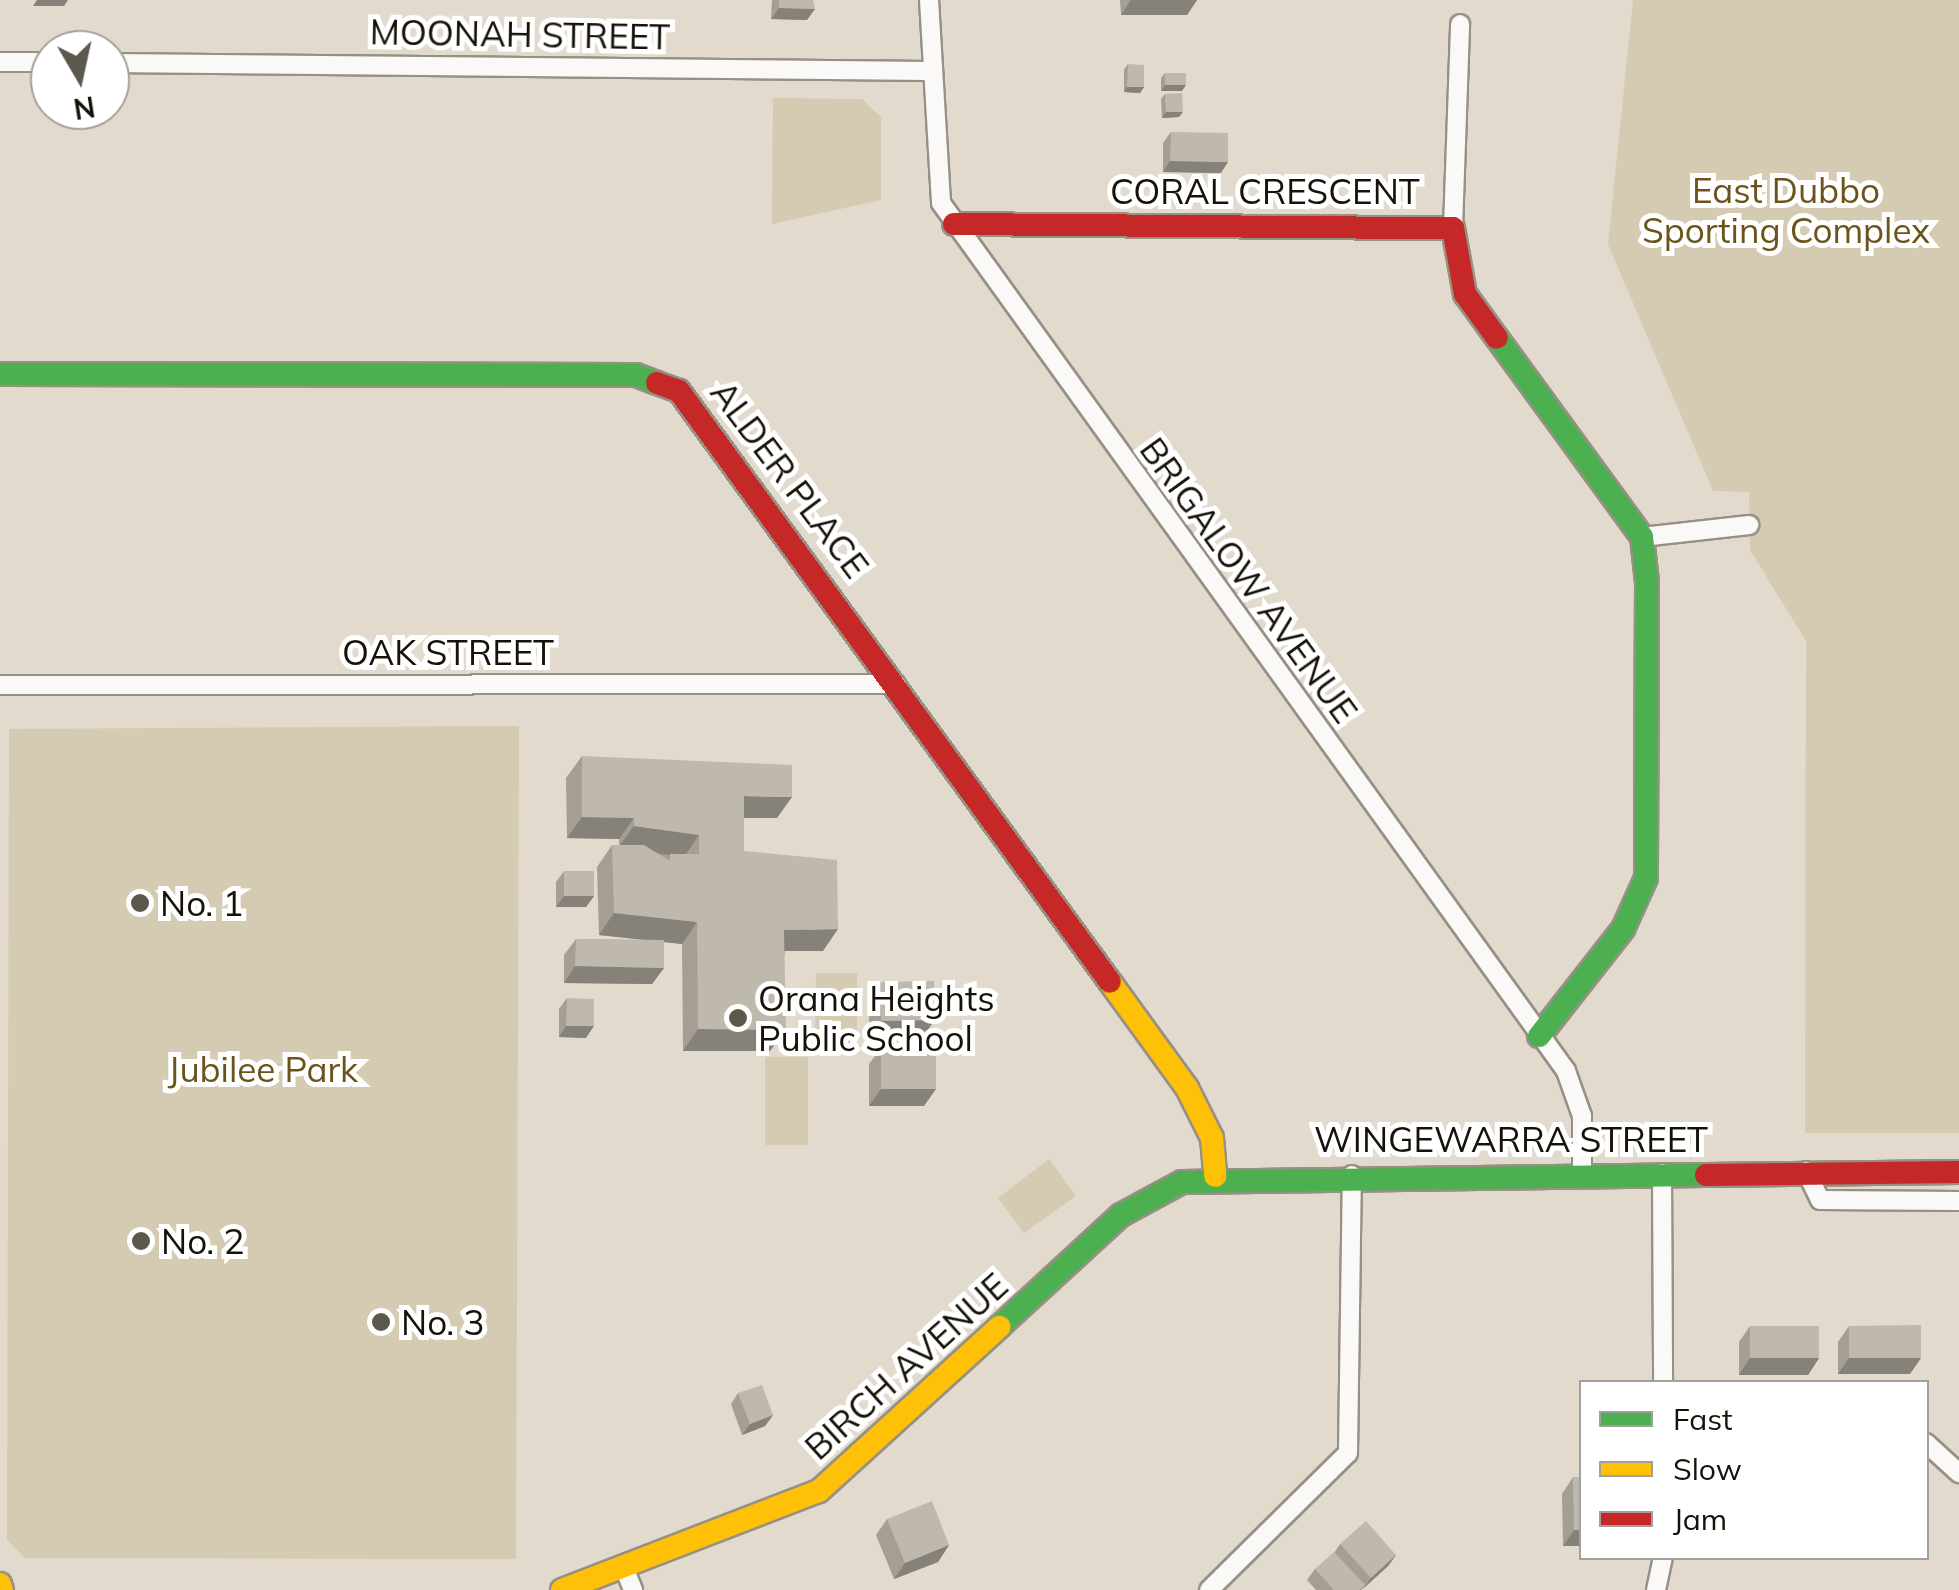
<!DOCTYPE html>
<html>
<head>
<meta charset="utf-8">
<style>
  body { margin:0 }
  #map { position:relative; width:1959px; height:1590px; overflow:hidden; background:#e2dacc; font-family:Mulish,sans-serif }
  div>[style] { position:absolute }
  .green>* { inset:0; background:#d5cab2 }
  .roads { filter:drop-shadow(2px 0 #969085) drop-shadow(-2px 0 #969085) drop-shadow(0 2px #969085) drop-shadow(0 -2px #969085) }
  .street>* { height:18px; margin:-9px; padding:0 9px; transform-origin:9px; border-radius:9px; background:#fbf9f7 }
  .fast>* { height:22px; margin:-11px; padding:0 11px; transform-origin:11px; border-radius:11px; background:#4caf50 }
  .slow>* { height:22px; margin:-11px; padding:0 11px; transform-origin:11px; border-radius:11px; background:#ffc107 }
  .jam>* { height:22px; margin:-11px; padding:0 11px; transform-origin:11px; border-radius:11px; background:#c62828 }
  .wall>* { inset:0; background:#a49e95 }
  .shaded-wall>* { inset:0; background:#868179 }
  .building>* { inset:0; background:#bfb8ad }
  .dots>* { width:28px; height:28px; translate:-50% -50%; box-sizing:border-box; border:5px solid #fff; border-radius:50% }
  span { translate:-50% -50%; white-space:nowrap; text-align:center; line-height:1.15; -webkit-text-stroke:10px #fff; paint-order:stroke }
  .street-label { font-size:35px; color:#161208 }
  .park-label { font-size:35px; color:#6b531b }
  .poi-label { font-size:35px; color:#161208 }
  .left { translate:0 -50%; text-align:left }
  .legend { position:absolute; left:1579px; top:1380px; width:350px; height:180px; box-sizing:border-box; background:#fff; border:2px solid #a2a09c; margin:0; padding:12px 18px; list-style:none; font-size:30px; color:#161208 }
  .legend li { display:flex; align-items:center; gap:20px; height:50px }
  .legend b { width:50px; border:2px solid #a2a09c }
  .north { position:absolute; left:30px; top:30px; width:100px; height:100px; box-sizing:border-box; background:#fff; border:2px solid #a2a09c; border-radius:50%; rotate:171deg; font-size:28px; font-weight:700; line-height:40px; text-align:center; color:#161208 }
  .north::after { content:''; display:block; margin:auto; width:35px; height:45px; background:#5d584d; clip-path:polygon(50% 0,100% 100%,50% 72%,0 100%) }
</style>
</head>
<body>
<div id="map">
  <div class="green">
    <i style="clip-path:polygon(1633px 0,1959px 0,1959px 1133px,1805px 1133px,1806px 641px,1750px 550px,1749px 492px,1713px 491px,1608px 244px)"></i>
    <i style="clip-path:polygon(773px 98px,862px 99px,881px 117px,881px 200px,772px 224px)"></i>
    <i style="clip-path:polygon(519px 726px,516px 1559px,25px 1558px,7px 1540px,9px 729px)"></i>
    <i style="clip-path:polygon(816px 973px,857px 973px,857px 1050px,815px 1050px)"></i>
    <i style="clip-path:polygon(765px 1057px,808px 1057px,808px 1145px,765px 1145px)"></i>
    <i style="clip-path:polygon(1049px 1159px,1076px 1196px,1024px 1233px,998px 1198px)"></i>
  </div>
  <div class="roads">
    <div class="street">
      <i style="left:929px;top:0;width:203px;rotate:86.6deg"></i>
      <i style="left:941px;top:203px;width:1070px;rotate:54.24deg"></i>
      <i style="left:1566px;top:1071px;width:48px;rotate:70.4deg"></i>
      <i style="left:1582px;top:1116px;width:58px;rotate:90deg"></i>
      <i style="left:0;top:62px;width:50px"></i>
      <i style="left:110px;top:63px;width:819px;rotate:0.56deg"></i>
      <i style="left:1453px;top:228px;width:204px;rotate:-88deg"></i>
      <i style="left:1642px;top:537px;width:108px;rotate:-6.4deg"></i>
      <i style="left:0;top:685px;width:896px;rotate:-0.06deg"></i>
      <i style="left:1806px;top:1171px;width:32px;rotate:64deg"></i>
      <i style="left:1820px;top:1200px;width:139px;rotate:0.4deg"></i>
      <i style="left:1662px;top:1173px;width:209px;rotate:89.7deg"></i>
      <i style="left:1926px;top:1443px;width:45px;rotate:42.3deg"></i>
      <i style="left:625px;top:1570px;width:22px;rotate:68deg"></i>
      <i style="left:1209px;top:1590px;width:195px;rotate:-44.6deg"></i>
      <i style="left:1348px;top:1453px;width:278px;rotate:-89.2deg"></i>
      <i style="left:1656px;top:1590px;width:33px;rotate:-78deg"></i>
    </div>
    <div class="fast">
      <i style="left:1497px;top:338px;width:246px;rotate:53.9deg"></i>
      <i style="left:1642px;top:537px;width:45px;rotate:83.7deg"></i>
      <i style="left:1647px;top:582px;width:296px;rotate:90.2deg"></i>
      <i style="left:1646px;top:878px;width:56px;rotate:114.3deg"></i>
      <i style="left:1623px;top:929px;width:136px;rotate:128.1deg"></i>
      <i style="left:0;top:374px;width:636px;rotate:0.09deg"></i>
      <i style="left:636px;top:375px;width:22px;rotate:21deg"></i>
      <i style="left:999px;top:1327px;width:166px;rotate:-42.6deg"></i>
      <i style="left:1121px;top:1215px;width:69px;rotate:-28.4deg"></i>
      <i style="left:1182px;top:1182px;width:524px;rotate:-0.77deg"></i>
    </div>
    <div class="slow">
      <i style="left:1110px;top:982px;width:131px;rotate:54deg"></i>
      <i style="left:1187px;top:1088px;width:56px;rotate:63.4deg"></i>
      <i style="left:1212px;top:1138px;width:38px;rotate:85deg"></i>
      <i style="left:0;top:1584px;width:6px;rotate:72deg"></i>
      <i style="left:562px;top:1590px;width:275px;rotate:-21.1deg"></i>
      <i style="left:819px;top:1491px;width:244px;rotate:-42.3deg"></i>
    </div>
    <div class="jam">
      <i style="left:954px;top:224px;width:499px;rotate:0.5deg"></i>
      <i style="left:1453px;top:228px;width:67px;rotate:79.7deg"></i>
      <i style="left:1465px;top:294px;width:54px;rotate:54deg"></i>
      <i style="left:657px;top:383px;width:23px;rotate:20deg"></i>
      <i style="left:679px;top:391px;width:731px;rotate:53.9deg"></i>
      <i style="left:1706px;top:1175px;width:253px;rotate:-0.7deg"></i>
    </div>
  </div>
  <div class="wall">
    <i style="clip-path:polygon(772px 0,813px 0,807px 20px,771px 19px)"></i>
    <i style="clip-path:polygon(1120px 0,1197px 0,1187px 15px,1121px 15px)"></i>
    <i style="clip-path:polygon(1128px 64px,1144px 87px,1140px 93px,1124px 92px,1124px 70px)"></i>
    <i style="clip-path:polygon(1165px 73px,1182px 91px,1161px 91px,1161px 78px)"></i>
    <i style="clip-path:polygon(1165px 94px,1179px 117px,1162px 118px,1161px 99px)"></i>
    <i style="clip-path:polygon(1171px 132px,1221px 173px,1163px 172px,1163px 143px)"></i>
    <i style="clip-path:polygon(582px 756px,777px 818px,744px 818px,744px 851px,823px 951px,785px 951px,770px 1051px,683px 1051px,682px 944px,664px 942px,664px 968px,652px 984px,564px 983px,564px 955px,576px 939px,646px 940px,599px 935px,597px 867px,612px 845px,619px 845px,619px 839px,567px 838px,566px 778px)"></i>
    <i style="clip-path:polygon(564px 871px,594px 896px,586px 907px,556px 907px,556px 882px)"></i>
    <i style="clip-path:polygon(880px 982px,935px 1020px,923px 1036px,869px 1037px,869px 998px)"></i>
    <i style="clip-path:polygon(567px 998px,586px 1038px,559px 1037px,559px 1009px)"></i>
    <i style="clip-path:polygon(881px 1048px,924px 1106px,869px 1106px,869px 1064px)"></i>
    <i style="clip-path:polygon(1750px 1326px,1819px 1358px,1808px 1375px,1739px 1375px,1739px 1342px)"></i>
    <i style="clip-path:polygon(1849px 1326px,1910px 1374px,1838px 1374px,1838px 1342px)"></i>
    <i style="clip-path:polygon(738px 1393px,773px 1415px,765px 1426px,742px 1435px,731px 1404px)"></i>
    <i style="clip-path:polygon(1573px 1477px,1582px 1546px,1563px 1546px,1562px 1494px)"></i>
    <i style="clip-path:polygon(887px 1519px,949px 1545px,938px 1562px,894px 1579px,876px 1535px)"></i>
    <i style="clip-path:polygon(1340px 1544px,1396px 1555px,1388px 1566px,1361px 1590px,1316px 1590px,1307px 1580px,1315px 1569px,1334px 1553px)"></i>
  </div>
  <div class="shaded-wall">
    <i style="clip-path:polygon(37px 0,68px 0,64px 6px,33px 6px)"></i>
    <i style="clip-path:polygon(1131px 0,1197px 0,1187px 15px,1121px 15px)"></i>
    <i style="clip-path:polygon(779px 8px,815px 9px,807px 20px,771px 19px)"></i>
    <i style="clip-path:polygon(1165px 85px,1186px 85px,1182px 91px,1161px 91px)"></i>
    <i style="clip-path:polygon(1127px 87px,1144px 87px,1140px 93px,1124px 92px)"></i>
    <i style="clip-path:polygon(1166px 112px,1183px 112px,1179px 117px,1162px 118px)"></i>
    <i style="clip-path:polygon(1170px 161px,1228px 162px,1221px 173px,1163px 172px)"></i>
    <i style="clip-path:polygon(744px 796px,792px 797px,777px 818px,729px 818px)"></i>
    <i style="clip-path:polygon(582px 817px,634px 818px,619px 839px,567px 838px)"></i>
    <i style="clip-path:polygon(634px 826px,699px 835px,684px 857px,618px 848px)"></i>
    <i style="clip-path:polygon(564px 896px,594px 896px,586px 907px,556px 907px)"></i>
    <i style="clip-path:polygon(614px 913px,697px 922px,682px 944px,599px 935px)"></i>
    <i style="clip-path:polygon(838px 929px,823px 951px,769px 951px,784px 930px)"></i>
    <i style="clip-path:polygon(575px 966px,664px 968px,652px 984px,564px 983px)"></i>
    <i style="clip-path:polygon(935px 1020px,923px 1036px,869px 1037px,881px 1021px)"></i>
    <i style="clip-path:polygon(566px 1026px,594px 1026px,586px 1038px,559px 1037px)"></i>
    <i style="clip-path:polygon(698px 1029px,786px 1030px,770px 1051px,683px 1051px)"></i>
    <i style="clip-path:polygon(881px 1089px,936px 1089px,924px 1106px,869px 1106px)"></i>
    <i style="clip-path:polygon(1750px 1358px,1819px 1358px,1808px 1375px,1739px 1375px)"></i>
    <i style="clip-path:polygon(1849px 1358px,1921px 1358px,1910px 1374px,1838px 1374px)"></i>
    <i style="clip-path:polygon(773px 1415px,765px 1426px,742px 1435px,750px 1424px)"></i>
    <i style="clip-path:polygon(1574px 1530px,1582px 1530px,1582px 1546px,1563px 1546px)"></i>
    <i style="clip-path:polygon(949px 1545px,938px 1562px,894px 1579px,905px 1563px)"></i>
    <i style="clip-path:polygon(1396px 1555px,1388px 1566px,1363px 1589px,1371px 1578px)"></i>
  </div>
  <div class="building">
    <i style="clip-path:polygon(779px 0,813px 0,815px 9px,779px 8px)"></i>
    <i style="clip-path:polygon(1128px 64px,1144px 65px,1144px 87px,1127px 87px)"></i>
    <i style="clip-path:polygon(1165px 73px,1186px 73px,1186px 85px,1165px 85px)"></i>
    <i style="clip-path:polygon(1182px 93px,1183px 112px,1166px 112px,1165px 94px)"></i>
    <i style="clip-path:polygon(1171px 132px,1228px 133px,1228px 162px,1170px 161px)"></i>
    <i style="clip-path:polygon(582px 756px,792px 765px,792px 797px,744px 796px,744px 851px,837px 860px,838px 929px,784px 930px,786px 1030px,698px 1029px,697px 922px,614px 913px,612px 845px,644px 845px,670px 861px,670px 854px,699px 854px,699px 835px,634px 826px,634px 818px,582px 817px)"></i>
    <i style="clip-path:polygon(564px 871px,594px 871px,594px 896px,564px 896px)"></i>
    <i style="clip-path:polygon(576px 939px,664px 940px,664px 968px,575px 966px)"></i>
    <i style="clip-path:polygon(934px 981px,935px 1020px,881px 1021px,880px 982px)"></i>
    <i style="clip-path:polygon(567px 998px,594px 999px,594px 1026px,566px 1026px)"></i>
    <i style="clip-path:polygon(881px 1048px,936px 1048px,936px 1089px,881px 1089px)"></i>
    <i style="clip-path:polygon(1921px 1325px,1921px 1358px,1849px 1358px,1849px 1326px)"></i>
    <i style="clip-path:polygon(1750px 1326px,1819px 1326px,1819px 1358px,1750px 1358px)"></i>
    <i style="clip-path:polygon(762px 1385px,773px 1415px,750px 1424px,738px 1393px)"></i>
    <i style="clip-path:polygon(1573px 1477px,1582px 1477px,1582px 1530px,1574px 1530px)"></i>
    <i style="clip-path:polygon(932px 1501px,949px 1545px,905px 1563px,887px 1519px)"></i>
    <i style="clip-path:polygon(1366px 1521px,1396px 1555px,1371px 1578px,1340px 1544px)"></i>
    <i style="clip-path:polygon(1334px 1552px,1365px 1585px,1359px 1590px,1334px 1590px,1315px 1569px)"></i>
  </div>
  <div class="dots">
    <i style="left:140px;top:903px;background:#5d584d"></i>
    <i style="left:738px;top:1018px;background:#5d584d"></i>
    <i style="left:141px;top:1241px;background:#5d584d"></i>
    <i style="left:381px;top:1322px;background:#5d584d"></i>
  </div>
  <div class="street-label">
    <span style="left:520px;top:34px;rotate:1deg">MOONAH STREET</span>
    <span style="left:1265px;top:191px">CORAL CRESCENT</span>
    <span style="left:790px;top:479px;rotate:53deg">ALDER PLACE</span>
    <span style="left:1249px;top:580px;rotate:54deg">BRIGALOW AVENUE</span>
    <span style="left:448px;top:652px">OAK STREET</span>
    <span style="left:1511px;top:1139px">WINGEWARRA STREET</span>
    <span style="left:906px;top:1366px;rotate:-42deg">BIRCH AVENUE</span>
  </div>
  <div class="park-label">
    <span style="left:1786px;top:210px">East Dubbo<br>Sporting Complex</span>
    <span style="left:263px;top:1069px">Jubilee Park</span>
  </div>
  <div class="poi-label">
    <span class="left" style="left:160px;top:903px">No. 1</span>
    <span class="left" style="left:758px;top:1018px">Orana Heights<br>Public School</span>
    <span class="left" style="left:161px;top:1241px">No. 2</span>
    <span class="left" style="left:401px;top:1322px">No. 3</span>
  </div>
  <ul class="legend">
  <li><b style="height:12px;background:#4caf50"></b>Fast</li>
  <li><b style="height:12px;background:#ffc107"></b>Slow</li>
  <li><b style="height:12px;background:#c62828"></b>Jam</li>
  </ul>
  <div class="north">N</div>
</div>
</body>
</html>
